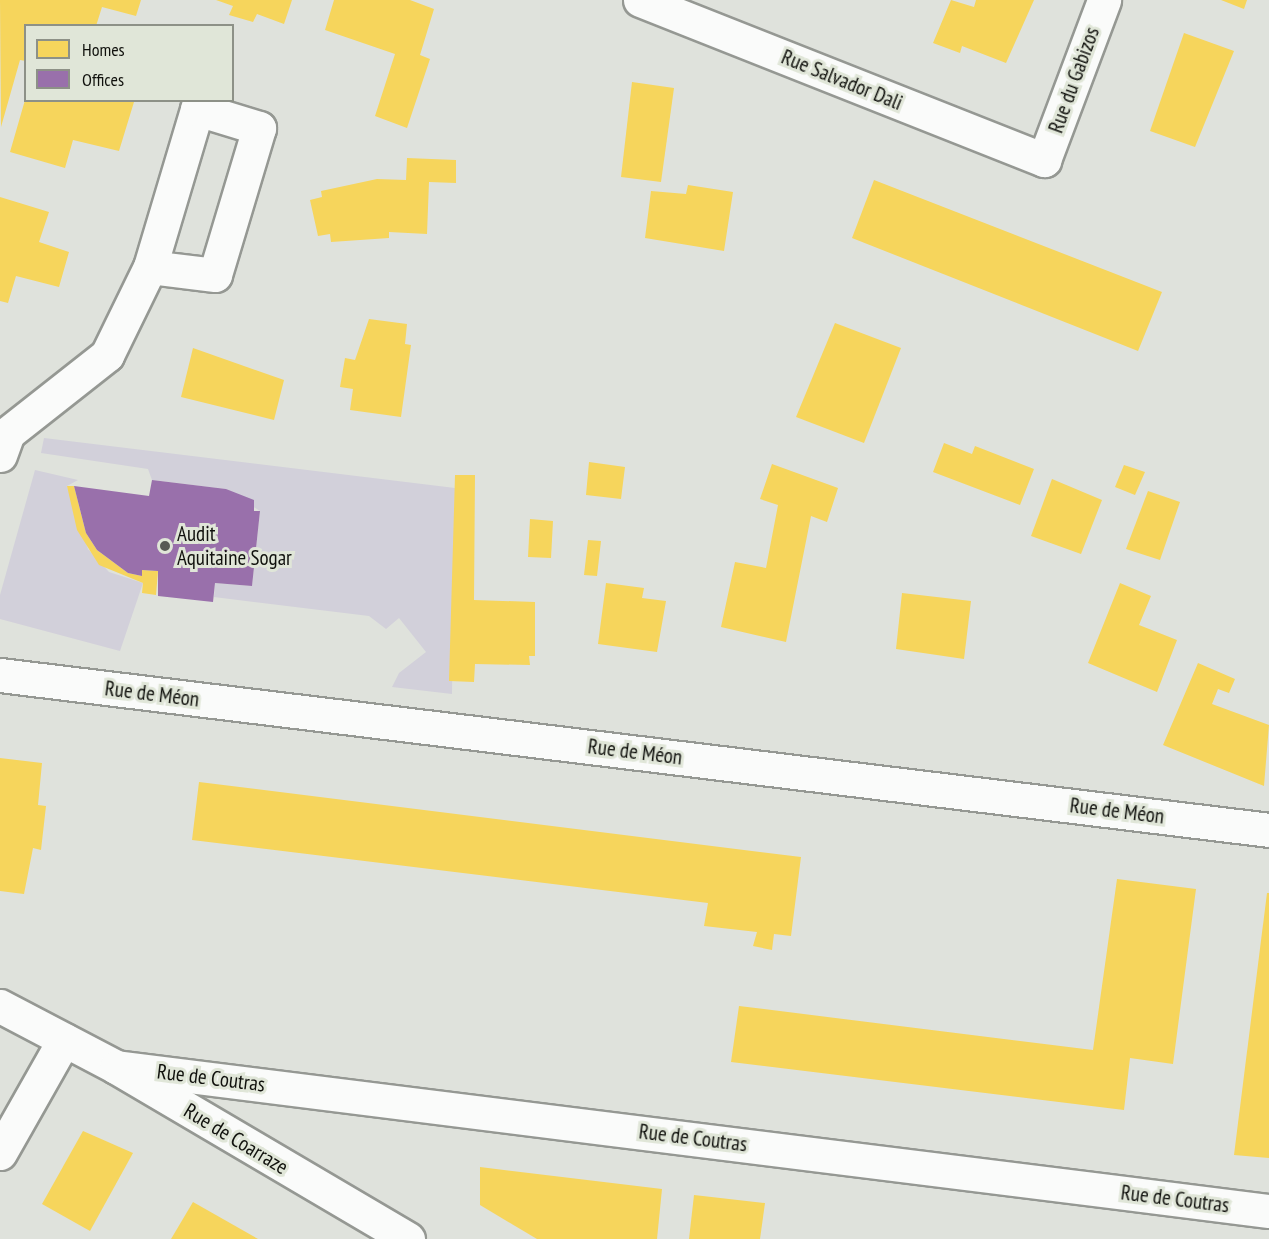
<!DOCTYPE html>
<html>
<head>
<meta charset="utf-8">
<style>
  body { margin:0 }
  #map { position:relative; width:1269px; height:1239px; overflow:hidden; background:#dfe2dc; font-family:"PT Sans Narrow",sans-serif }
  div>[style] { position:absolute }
  .green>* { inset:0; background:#d2d0da }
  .homes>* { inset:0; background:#f6d55c }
  .offices>* { inset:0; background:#9970ab }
  .roads { filter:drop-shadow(2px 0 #959893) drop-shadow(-2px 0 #959893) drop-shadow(0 2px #959893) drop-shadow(0 -2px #959893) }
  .minor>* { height:33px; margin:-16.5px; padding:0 16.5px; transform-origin:16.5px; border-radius:16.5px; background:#fafbfa }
  .dots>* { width:16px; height:16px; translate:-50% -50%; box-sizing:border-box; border:3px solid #e0e6d8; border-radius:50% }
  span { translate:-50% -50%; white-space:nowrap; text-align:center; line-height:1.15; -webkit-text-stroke:6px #e0e6d8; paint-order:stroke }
  .street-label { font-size:21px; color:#10110d }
  .poi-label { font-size:21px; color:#10110d }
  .left { translate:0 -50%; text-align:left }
  .legend { position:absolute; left:24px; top:24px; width:210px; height:78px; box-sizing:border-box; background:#e0e6d8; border:2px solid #8d9187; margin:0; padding:8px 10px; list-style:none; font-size:18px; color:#10110d }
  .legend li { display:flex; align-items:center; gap:12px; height:30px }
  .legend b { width:30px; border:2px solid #8d9187 }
</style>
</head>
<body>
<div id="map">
  <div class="green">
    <i style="clip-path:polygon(44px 438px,455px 488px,452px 694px,392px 687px,399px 673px,426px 652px,399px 618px,386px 629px,369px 616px,214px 597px,215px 583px,252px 586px,260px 511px,226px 489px,152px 480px,148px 469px,41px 453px)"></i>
    <i style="clip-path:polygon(35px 470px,78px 480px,67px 486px,88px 549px,109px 572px,143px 583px,120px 651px,0 619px,0 595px)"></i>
  </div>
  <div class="homes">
    <i style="clip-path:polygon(0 0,141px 0,136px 16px,102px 7px,96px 26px,26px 26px,26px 61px,20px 60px,1px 127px)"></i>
    <i style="clip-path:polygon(216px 0,292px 0,284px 24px,257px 14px,253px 22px,229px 15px,233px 6px)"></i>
    <i style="clip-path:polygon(334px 0,410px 0,434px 9px,420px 55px,430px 59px,407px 128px,375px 116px,395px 54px,325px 30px)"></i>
    <i style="clip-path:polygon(951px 0,974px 7px,976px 0,1034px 0,1006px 63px,962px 46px,960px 53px,933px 43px)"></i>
    <i style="clip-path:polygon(1221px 0,1247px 0,1244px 9px)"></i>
    <i style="clip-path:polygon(1184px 33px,1234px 51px,1195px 147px,1150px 131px)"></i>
    <i style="clip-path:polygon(632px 82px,674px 88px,661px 182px,621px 177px)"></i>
    <i style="clip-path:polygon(25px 100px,127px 100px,134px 102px,119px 151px,73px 140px,65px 168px,10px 152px)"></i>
    <i style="clip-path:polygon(407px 158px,456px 160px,456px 183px,429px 182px,427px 234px,389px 232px,389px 238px,331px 242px,330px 234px,318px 236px,310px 200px,322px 197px,321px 191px,377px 179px,406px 180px)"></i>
    <i style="clip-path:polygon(874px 180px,1162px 292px,1138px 351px,852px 238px)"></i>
    <i style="clip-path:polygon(688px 185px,733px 192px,724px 251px,645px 238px,651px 191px,686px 194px)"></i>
    <i style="clip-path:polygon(0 197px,49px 212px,39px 242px,69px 252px,59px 287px,16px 276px,8px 303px,0 301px)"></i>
    <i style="clip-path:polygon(369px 319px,407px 324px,405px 344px,411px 345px,401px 417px,350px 410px,353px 389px,340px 387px,345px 358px,355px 360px)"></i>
    <i style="clip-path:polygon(835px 323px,901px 348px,864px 443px,796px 417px)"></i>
    <i style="clip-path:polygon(193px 348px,284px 380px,274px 420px,181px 397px)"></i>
    <i style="clip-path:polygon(944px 443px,972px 454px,975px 446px,1034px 469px,1020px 505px,933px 472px)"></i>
    <i style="clip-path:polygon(589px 462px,625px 467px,621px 499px,586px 495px)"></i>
    <i style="clip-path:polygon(772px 464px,838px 488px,827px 522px,811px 516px,786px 642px,721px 627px,735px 562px,766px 568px,778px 505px,760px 499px)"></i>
    <i style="clip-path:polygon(1124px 465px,1145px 472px,1135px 495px,1115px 487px)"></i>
    <i style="clip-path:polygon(455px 475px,475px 475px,474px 600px,535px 602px,535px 656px,529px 656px,530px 665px,475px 664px,474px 682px,449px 681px)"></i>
    <i style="clip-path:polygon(1052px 479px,1102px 500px,1081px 554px,1031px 536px)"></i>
    <i style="clip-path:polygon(67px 486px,74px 486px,86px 533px,97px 550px,128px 573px,142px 576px,142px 570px,158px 571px,156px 595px,142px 593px,143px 583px,99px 565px,77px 530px)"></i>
    <i style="clip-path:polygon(1148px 491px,1180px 502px,1160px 560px,1126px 549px)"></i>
    <i style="clip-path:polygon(530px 519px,553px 521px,551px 558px,528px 557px)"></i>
    <i style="clip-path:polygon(588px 540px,601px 541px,597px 576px,584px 575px)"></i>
    <i style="clip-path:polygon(606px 583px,644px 588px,642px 598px,666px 601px,657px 652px,598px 644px)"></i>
    <i style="clip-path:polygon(1120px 583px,1151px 596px,1139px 625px,1177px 640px,1157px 692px,1088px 663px)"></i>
    <i style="clip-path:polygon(902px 593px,971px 601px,964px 659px,896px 649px)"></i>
    <i style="clip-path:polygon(1198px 663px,1235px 679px,1229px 693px,1218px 689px,1212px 704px,1269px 725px,1264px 786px,1163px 745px)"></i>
    <i style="clip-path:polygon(0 758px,42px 763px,38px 805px,46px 806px,41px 850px,33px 848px,24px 894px,0 891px)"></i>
    <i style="clip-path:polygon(199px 782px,801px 857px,791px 936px,774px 934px,772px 950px,753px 946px,757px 932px,704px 926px,708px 903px,192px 840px)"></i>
    <i style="clip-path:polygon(1117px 879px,1196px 889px,1173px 1064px,1130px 1058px,1124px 1110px,731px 1062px,739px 1006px,1093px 1050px)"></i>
    <i style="clip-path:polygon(1267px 893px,1269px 893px,1269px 1158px,1234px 1155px)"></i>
    <i style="clip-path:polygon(83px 1131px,133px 1153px,90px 1231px,42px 1204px)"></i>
    <i style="clip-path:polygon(480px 1167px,662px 1189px,657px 1239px,537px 1239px,480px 1205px)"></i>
    <i style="clip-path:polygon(694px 1195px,765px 1203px,760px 1239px,689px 1239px)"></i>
    <i style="clip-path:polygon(193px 1202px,258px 1239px,171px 1239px)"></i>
  </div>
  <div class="offices">
    <i style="clip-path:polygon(152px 480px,226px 489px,254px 500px,254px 511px,260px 511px,252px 586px,215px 583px,213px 602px,158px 596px,158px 571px,142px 570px,142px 576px,128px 573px,97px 550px,86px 533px,74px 486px,149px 496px)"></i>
  </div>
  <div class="roads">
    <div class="minor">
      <i style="left:640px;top:0;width:435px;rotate:21.6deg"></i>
      <i style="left:1044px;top:160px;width:171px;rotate:-69.4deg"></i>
      <i style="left:0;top:455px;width:23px;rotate:-70deg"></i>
      <i style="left:8px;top:433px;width:126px;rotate:-38.2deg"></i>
      <i style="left:107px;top:355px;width:98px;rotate:-64deg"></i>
      <i style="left:150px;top:267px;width:165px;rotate:-73.4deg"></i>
      <i style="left:197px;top:109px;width:65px;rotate:17deg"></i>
      <i style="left:259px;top:128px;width:153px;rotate:106.7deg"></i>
      <i style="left:215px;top:275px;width:65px;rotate:-173deg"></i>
      <i style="left:0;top:675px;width:1278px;rotate:6.96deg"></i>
      <i style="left:0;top:1006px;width:131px;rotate:27.7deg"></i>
      <i style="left:116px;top:1067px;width:339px;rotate:30.5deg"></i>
      <i style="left:116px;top:1067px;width:1162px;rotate:7.12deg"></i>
      <i style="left:0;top:1153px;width:130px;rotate:-60.5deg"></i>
    </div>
  </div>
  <div class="dots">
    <i style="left:165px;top:546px;background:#585a55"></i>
  </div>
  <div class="street-label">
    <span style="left:842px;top:80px;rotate:22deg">Rue Salvador Dali</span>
    <span style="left:1074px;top:80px;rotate:-70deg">Rue du Gabizos</span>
    <span style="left:152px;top:694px;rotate:7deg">Rue de Méon</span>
    <span style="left:635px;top:752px;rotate:7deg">Rue de Méon</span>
    <span style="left:1117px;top:811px;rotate:7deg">Rue de Méon</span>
    <span style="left:211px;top:1078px;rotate:7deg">Rue de Coutras</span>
    <span style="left:693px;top:1138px;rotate:7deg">Rue de Coutras</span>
    <span style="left:236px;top:1139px;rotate:31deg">Rue de Coarraze</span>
    <span style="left:1175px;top:1199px;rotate:7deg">Rue de Coutras</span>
  </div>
  <div class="poi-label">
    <span class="left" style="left:177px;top:546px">Audit<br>Aquitaine Sogar</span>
  </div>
  <ul class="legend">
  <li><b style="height:16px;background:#f6d55c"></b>Homes</li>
  <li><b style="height:16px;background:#9970ab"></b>Offices</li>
  </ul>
</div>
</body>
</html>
